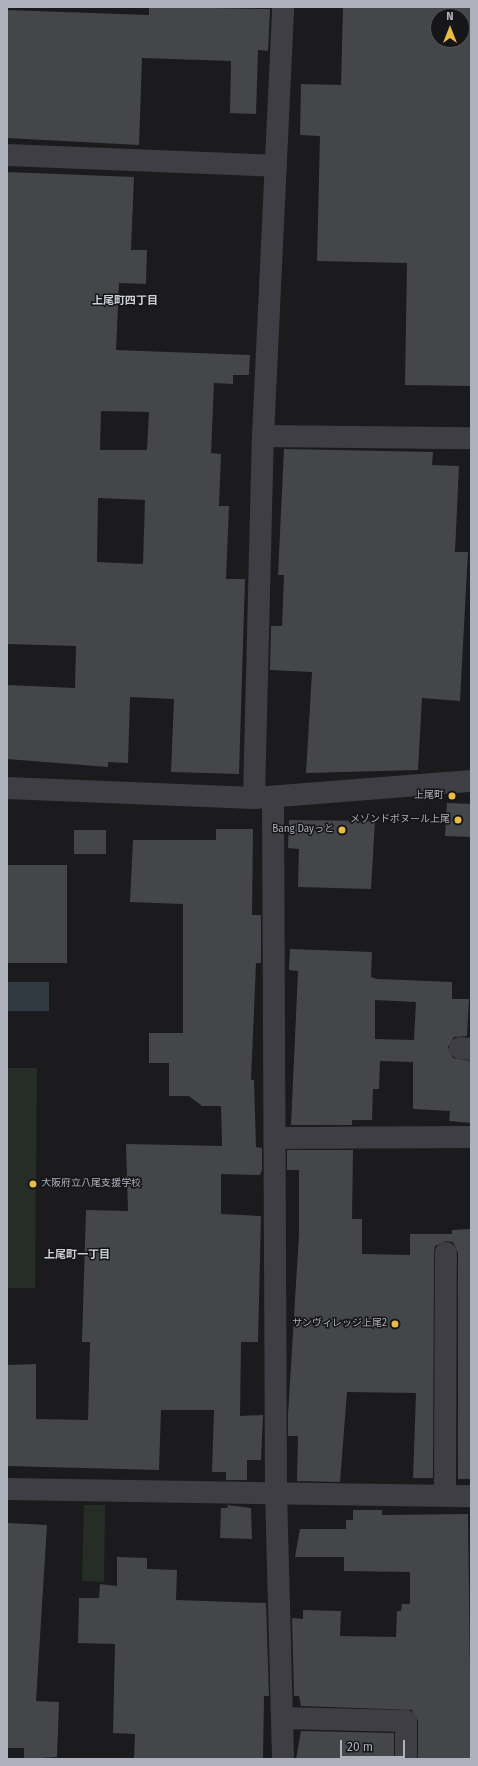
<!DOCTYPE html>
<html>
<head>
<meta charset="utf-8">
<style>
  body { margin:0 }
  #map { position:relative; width:478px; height:1766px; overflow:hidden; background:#1b1b1d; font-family:"Fira Sans","Noto Sans JP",sans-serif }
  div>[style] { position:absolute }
  .green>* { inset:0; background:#252d26 }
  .water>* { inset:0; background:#313941 }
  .building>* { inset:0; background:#45464a }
  .minor>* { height:22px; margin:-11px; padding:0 11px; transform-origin:11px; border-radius:11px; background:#3e3e44 }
  .tertiary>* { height:22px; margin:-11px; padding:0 11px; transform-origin:11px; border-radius:11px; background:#3e3e44 }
  .dots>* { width:11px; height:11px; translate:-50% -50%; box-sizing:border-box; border:2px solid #161618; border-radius:50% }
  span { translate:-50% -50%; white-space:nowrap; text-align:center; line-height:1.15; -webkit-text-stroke:3px #161618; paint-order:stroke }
  .poi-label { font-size:10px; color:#aeb1bc }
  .right { translate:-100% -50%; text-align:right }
  .left { translate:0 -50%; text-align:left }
  .neighbourhood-label { font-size:11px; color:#cfd1d8; font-weight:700 }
  .frame { position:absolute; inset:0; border:8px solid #aeb1bc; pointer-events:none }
  .north { position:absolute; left:430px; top:8px; width:40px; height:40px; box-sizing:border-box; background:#161618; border:1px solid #53545a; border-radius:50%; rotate:0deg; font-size:11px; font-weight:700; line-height:16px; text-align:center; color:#aeb1bc }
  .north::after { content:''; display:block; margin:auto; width:14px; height:18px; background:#eabc46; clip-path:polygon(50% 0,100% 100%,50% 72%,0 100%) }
  .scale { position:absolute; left:340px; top:1740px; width:65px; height:18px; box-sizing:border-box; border:2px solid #aeb1bc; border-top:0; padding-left:5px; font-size:12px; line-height:14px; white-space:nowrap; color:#aeb1bc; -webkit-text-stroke:3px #161618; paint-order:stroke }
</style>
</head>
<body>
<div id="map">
  <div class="green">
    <i style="clip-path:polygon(7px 1068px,37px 1068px,35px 1288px,7px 1288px)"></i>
    <i style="clip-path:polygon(84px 1505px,105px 1505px,104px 1582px,82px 1581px)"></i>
  </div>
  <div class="water">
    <i style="clip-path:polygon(7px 982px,49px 982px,49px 1011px,7px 1011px)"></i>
  </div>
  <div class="building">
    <i style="clip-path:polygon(149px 7px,270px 9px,268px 51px,258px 50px,256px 114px,230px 113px,231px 61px,142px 58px,139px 145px,7px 138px,7px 10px,149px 15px)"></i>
    <i style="clip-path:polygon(evenodd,343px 7px,471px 7px,471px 386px,405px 385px,407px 263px,317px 261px,320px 136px,300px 135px,301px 84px,341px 85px,343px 7px,438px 16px,462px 16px,462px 40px,438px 40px,438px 16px)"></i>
    <i style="clip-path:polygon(evenodd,7px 172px,134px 177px,131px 250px,147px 250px,146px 284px,119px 283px,116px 350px,250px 355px,249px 375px,233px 375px,233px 384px,214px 383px,211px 453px,221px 454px,219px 506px,229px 506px,226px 579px,245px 579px,239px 774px,171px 772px,174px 699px,130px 697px,128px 763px,108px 762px,108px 767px,7px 759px,7px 685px,75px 688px,76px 646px,7px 644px,7px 172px,101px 411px,149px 412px,147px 450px,100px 450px,101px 411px,7px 172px,98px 498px,145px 500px,143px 564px,97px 562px,98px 498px)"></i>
    <i style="clip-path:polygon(284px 449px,433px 452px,432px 465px,459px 466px,455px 552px,468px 552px,460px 701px,422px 698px,418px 770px,306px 773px,312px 672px,270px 670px,271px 626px,282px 626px,284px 575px,278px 575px)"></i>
    <i style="clip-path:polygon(447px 803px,471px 804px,471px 837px,445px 836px)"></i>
    <i style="clip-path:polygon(289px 820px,375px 821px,371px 889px,298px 887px,299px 849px,288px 848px)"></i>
    <i style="clip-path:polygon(216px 829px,253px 829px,252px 915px,261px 915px,261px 963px,256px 963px,251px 1080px,254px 1080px,256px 1147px,262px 1148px,262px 1170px,260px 1175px,221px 1174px,221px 1214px,261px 1216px,258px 1342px,241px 1342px,240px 1416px,263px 1415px,261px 1460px,247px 1460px,247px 1480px,226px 1480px,226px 1472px,212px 1472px,214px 1410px,161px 1410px,159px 1470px,7px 1466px,7px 1365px,36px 1364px,36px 1419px,88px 1420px,90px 1342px,82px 1342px,86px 1210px,128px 1211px,126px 1144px,222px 1146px,221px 1106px,202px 1106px,189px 1096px,169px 1096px,169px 1063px,149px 1063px,149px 1033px,183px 1033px,183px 904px,130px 902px,133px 840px,216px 840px)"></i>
    <i style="clip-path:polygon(74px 830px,106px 830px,106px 854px,74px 854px)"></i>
    <i style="clip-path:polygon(7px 865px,67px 865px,67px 963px,7px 963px)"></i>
    <i style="clip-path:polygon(evenodd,290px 949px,372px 952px,371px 977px,377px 979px,452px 982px,452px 999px,469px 999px,467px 1036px,454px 1037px,448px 1047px,453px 1058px,471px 1061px,471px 1123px,449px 1121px,450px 1111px,413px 1109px,413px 1062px,380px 1061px,379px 1089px,373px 1089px,372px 1120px,352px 1120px,352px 1125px,291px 1125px,298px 971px,289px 970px,290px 949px,375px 1000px,416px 1002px,414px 1040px,375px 1039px,375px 1000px)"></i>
    <i style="clip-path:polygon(287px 1150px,353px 1150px,352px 1219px,362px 1219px,362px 1254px,410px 1255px,410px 1234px,452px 1234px,452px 1230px,471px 1229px,471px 1479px,458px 1479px,458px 1253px,453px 1242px,446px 1241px,435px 1246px,434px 1253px,433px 1478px,413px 1478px,416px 1393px,347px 1392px,340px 1482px,297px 1481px,298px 1436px,288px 1436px,288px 1415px,299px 1234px,299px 1170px,287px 1170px)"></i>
    <i style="clip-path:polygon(227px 1505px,251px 1508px,252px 1539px,220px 1538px,221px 1508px,228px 1508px)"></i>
    <i style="clip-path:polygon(353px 1510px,382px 1510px,382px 1515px,468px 1514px,471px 1759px,418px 1759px,418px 1721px,412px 1710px,301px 1706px,299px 1696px,294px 1696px,292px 1618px,303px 1619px,303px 1610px,341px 1611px,340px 1636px,396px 1637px,397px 1611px,401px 1611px,402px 1604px,410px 1604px,410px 1572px,344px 1571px,344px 1557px,295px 1557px,300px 1529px,346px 1529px,346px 1520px,353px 1520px)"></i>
    <i style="clip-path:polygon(7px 1523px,47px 1525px,36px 1701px,59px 1702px,57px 1757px,24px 1759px,24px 1748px,8px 1748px,7px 1744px)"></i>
    <i style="clip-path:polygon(117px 1557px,147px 1558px,147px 1569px,177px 1570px,176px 1600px,266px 1603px,269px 1696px,264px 1696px,263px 1759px,134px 1759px,135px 1734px,113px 1733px,115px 1644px,78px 1643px,79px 1598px,99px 1598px,100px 1584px,117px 1586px)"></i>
    <i style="clip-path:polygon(301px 1731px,394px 1733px,394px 1759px,296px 1759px)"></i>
  </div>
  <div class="minor">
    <i style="left:7px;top:155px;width:269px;rotate:2.3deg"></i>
    <i style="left:263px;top:436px;width:208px;rotate:0.6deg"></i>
    <i style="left:273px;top:797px;width:694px;rotate:89.75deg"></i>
    <i style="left:276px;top:1491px;width:268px;rotate:88.5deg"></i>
    <i style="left:254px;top:798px;width:362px;rotate:-88.6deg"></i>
    <i style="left:263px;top:436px;width:429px;rotate:-87.3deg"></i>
    <i style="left:460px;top:1048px;width:11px;rotate:5deg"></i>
    <i style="left:275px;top:1138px;width:196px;rotate:-0.3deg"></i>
    <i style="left:7px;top:1489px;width:464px;rotate:0.9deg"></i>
    <i style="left:445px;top:1495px;width:242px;rotate:-89.8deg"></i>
    <i style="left:282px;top:1718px;width:124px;rotate:1.4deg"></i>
    <i style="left:406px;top:1721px;width:38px;rotate:90deg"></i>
  </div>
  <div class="tertiary">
    <i style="left:7px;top:788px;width:247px;rotate:2.3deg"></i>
    <i style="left:254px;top:798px;width:218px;rotate:-4.5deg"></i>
  </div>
  <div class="dots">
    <i style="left:452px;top:796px;background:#eabc46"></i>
    <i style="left:458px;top:820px;background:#eabc46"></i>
    <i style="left:342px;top:830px;background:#eabc46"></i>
    <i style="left:33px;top:1184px;background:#eabc46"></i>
    <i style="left:395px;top:1324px;background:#eabc46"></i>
  </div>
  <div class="poi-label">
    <span class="right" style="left:444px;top:796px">上尾町</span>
    <span class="right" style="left:450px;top:820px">メゾンドボヌール上尾</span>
    <span class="right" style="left:334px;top:830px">Bang Dayっと</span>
    <span class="left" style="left:41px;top:1184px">大阪府立八尾支援学校</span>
    <span class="right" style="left:387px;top:1324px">サンヴィレッジ上尾2</span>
  </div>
  <div class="neighbourhood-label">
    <span style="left:125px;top:301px">上尾町四丁目</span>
    <span style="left:77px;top:1255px">上尾町一丁目</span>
  </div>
  <div class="frame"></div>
  <div class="north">N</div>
  <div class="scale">20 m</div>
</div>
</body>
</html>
